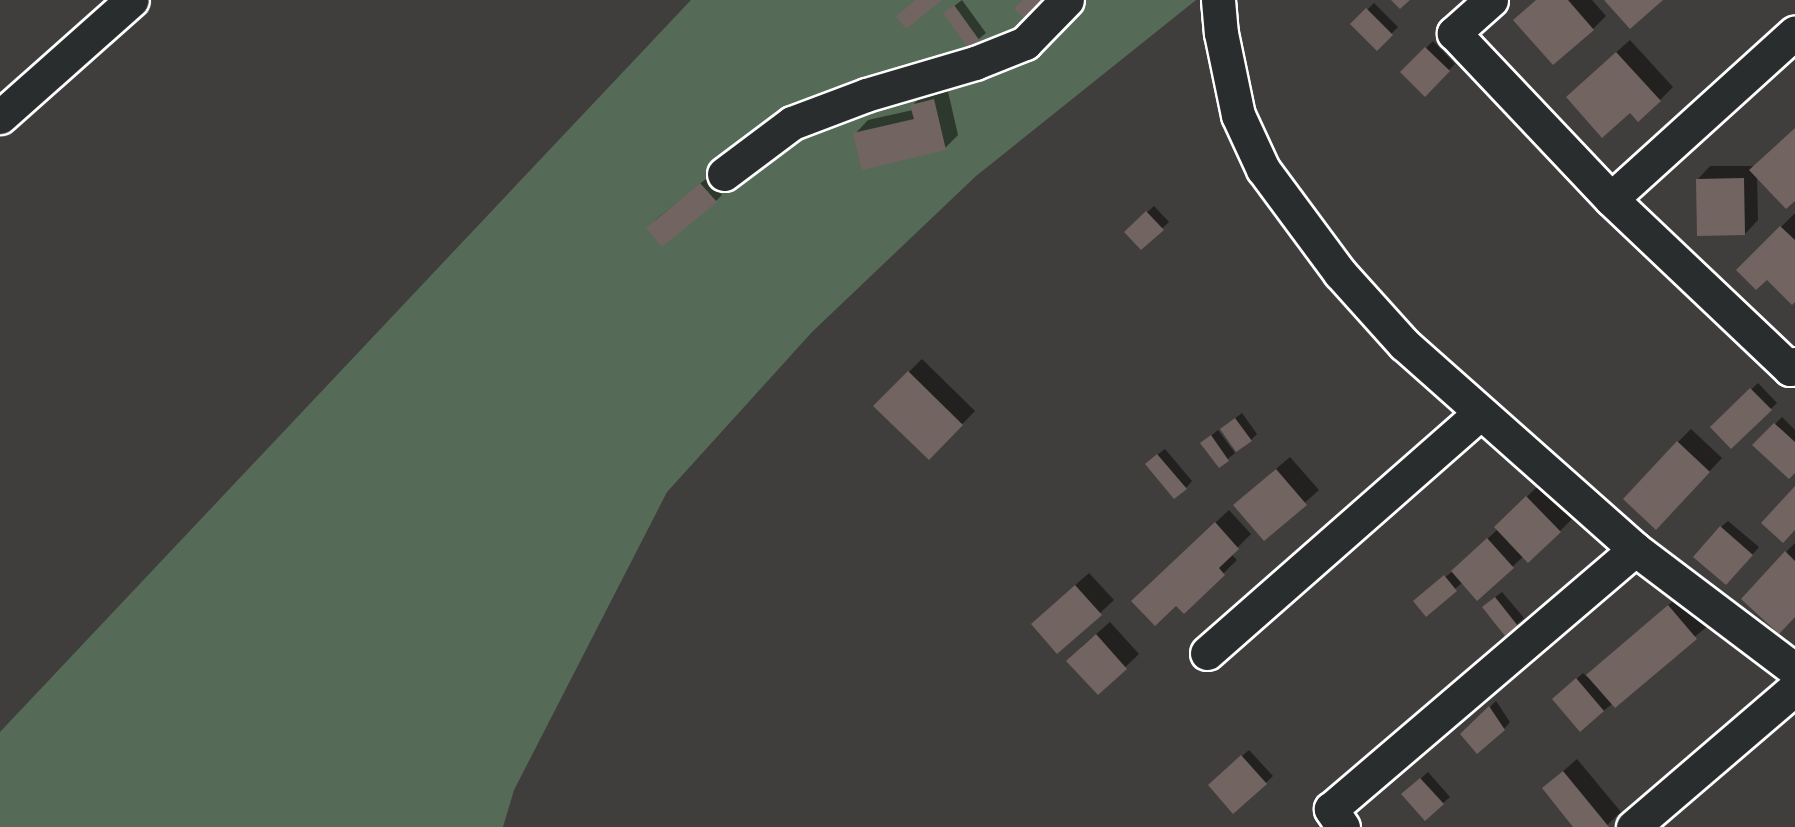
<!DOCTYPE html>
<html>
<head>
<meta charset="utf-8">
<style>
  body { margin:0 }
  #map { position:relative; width:1795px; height:827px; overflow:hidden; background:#403e3d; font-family:Caveat,sans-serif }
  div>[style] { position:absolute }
  .green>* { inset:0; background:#566b57 }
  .shadow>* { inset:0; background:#0007 }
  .building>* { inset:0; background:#726460 }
  .roads { filter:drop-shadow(2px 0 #fff) drop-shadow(-2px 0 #fff) drop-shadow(0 2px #fff) drop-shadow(0 -2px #fff) }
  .minor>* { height:33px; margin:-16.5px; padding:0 16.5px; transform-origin:16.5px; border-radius:16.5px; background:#2a2d2e }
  span { translate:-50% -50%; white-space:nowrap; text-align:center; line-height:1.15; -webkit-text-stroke:6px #2a2d2e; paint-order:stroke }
</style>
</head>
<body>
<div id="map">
  <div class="green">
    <i style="clip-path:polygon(691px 0,1196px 0,976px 176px,812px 332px,667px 492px,514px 790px,503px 827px,0 827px,0 732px)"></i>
  </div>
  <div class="shadow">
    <i style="clip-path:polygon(962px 0,986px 33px,969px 47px,945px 13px)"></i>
    <i style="clip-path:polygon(1536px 0,1592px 0,1606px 16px,1593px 29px)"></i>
    <i style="clip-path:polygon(1374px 3px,1398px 27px,1377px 48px,1353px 24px)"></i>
    <i style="clip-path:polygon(1630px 40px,1673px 87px,1660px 100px,1630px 111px,1581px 84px)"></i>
    <i style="clip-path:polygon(1433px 41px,1455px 64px,1425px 94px,1402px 72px)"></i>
    <i style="clip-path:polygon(947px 87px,958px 135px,945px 148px,855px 134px,868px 120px,913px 110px,912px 106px,925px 92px)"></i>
    <i style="clip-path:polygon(1795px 129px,1795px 199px,1757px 177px,1758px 220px,1745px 234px,1697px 180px,1710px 166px,1756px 166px)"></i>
    <i style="clip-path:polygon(707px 178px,722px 195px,716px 201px,654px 221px)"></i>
    <i style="clip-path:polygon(1154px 206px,1169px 222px,1141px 248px,1126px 232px)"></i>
    <i style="clip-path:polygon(1794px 214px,1795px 214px,1795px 300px,1767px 278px,1738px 270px)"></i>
    <i style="clip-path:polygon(922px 359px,975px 411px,929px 458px,875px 405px)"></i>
    <i style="clip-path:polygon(1758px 383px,1777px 403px,1731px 447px,1712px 427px)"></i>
    <i style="clip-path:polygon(1242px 413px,1257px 434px,1251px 440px,1221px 429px)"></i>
    <i style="clip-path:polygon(1782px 417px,1795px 430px,1795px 471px,1755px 445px)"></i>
    <i style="clip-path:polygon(1691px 429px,1722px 458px,1669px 515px,1678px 442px)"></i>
    <i style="clip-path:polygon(1218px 430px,1235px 453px,1219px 466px,1202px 443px)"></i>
    <i style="clip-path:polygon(1165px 449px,1192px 481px,1186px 488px,1153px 458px)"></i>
    <i style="clip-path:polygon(1290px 457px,1319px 490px,1264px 539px,1249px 492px)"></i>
    <i style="clip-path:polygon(1540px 484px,1573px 518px,1560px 531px,1524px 556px,1478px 598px,1463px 582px,1426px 614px,1422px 595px,1453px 571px,1498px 529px,1509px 514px)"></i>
    <i style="clip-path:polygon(1229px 510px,1251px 534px,1231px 554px,1237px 560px,1184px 612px,1176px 604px,1146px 587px)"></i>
    <i style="clip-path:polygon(1728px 521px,1759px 547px,1733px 577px,1721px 527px)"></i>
    <i style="clip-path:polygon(1795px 543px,1795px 616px,1786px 552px)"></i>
    <i style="clip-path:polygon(1089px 573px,1114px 600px,1100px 613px,1046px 611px)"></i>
    <i style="clip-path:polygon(1502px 592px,1524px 618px,1506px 634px,1490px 601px)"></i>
    <i style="clip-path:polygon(1682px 593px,1709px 625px,1580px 730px,1561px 693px,1583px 673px,1587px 677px)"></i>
    <i style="clip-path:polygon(1110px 622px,1139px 654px,1098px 693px,1081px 647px)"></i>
    <i style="clip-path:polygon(1496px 701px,1510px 722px,1504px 729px,1462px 734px)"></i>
    <i style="clip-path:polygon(1249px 750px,1273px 776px,1234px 812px,1216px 779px)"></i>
    <i style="clip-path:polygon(1577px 759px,1621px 812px,1605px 827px,1575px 827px,1544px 788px)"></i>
    <i style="clip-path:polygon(1428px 772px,1450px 797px,1443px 803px,1410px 788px)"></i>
  </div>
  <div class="building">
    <i style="clip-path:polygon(916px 0,942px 0,906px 29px,896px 16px)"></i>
    <i style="clip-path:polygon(1023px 0,1043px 0,1024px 18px,1014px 8px)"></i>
    <i style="clip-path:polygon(1391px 0,1410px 0,1400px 9px)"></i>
    <i style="clip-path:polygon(1536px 0,1568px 0,1594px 30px,1553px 65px,1513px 20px)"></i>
    <i style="clip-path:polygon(1604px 0,1663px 0,1630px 29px)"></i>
    <i style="clip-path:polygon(954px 5px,980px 41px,969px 49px,943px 13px)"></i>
    <i style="clip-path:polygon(1366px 8px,1393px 35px,1377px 51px,1350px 24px)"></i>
    <i style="clip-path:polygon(1425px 47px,1450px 71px,1425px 97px,1400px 72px)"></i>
    <i style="clip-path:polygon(1616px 52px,1661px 101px,1638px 122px,1630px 113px,1602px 138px,1566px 97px)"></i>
    <i style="clip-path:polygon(934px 99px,946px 150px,862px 170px,853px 133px,914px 119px,910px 105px)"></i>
    <i style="clip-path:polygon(1795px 128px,1795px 201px,1786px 209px,1749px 170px)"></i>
    <i style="clip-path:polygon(1744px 178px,1745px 235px,1697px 236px,1696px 179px)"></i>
    <i style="clip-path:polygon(700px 183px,717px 202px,662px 247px,646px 228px)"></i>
    <i style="clip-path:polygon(1146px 211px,1164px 230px,1141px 250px,1124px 232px)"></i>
    <i style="clip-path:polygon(1780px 226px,1795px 240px,1795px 302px,1792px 305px,1767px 280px,1756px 290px,1736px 270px)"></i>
    <i style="clip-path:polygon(908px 371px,963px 425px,929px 460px,873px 406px)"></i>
    <i style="clip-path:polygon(1750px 388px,1772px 410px,1731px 449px,1710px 427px)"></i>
    <i style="clip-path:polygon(1235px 418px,1252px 441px,1236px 452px,1220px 429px)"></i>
    <i style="clip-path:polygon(1774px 423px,1795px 442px,1795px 473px,1789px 479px,1752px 445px)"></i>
    <i style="clip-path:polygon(1211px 435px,1229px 461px,1219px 468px,1200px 443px)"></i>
    <i style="clip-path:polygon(1677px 441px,1710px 472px,1656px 530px,1623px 499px)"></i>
    <i style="clip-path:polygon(1157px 454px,1187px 489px,1174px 499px,1145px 464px)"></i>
    <i style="clip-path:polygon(1276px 469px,1307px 505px,1264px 541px,1233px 505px)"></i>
    <i style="clip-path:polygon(1795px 486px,1795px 530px,1783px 543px,1761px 523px)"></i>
    <i style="clip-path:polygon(1526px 496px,1561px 532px,1528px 563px,1494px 527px)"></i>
    <i style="clip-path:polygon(1215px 522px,1239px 549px,1219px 568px,1225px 575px,1184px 614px,1176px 606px,1155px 626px,1131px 601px)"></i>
    <i style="clip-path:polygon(1720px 526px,1753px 555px,1726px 585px,1693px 557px)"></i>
    <i style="clip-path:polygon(1487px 538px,1514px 568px,1477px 601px,1451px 571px)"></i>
    <i style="clip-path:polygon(1785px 551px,1795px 561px,1795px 617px,1779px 634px,1741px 599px)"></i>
    <i style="clip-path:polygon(1444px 575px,1457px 591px,1426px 617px,1413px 601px)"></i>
    <i style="clip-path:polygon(1075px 585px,1102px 615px,1057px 654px,1031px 624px)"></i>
    <i style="clip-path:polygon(1495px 597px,1518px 626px,1505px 636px,1482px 607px)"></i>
    <i style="clip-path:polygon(1668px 605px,1697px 639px,1615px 708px,1586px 675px)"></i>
    <i style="clip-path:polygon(1096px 634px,1127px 669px,1098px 695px,1066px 661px)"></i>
    <i style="clip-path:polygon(1576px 678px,1604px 711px,1580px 732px,1552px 699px)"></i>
    <i style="clip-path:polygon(1489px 706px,1505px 730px,1477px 754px,1460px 734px)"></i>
    <i style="clip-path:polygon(1241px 755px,1267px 784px,1233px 814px,1208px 785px)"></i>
    <i style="clip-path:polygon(1563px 771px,1609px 827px,1573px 827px,1542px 788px)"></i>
    <i style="clip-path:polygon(1420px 778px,1444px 804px,1425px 821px,1401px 794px)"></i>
  </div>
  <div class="roads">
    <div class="minor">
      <i style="left:1218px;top:0;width:33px;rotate:85deg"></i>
      <i style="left:1221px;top:33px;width:84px;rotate:78.3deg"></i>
      <i style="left:1238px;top:115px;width:60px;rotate:65.2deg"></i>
      <i style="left:1263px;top:169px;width:129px;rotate:53.5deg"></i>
      <i style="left:1340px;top:273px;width:96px;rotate:48deg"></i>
      <i style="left:1404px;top:344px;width:309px;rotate:41.6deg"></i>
      <i style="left:1635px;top:549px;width:201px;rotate:37.1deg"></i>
      <i style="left:1491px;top:0;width:50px;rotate:138.3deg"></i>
      <i style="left:1454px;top:33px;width:228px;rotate:46.6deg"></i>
      <i style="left:1611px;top:199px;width:247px;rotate:43.5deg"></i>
      <i style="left:1790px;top:369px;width:7px;rotate:-45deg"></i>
      <i style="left:0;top:117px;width:176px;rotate:-41.6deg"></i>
      <i style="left:724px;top:174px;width:85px;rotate:-36.9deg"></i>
      <i style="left:792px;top:123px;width:79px;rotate:-20.7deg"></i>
      <i style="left:866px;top:95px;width:114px;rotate:-16.4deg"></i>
      <i style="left:975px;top:63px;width:54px;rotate:-21.8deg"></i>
      <i style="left:1025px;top:43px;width:60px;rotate:-45.7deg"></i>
      <i style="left:1611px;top:199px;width:248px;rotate:-42.2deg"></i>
      <i style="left:1207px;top:653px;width:363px;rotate:-41.3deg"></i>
      <i style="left:1343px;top:827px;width:22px;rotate:-124deg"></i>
      <i style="left:1331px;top:809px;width:400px;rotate:-40.5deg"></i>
      <i style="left:1633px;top:827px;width:213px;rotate:-40.6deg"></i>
    </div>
  </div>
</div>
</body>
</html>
